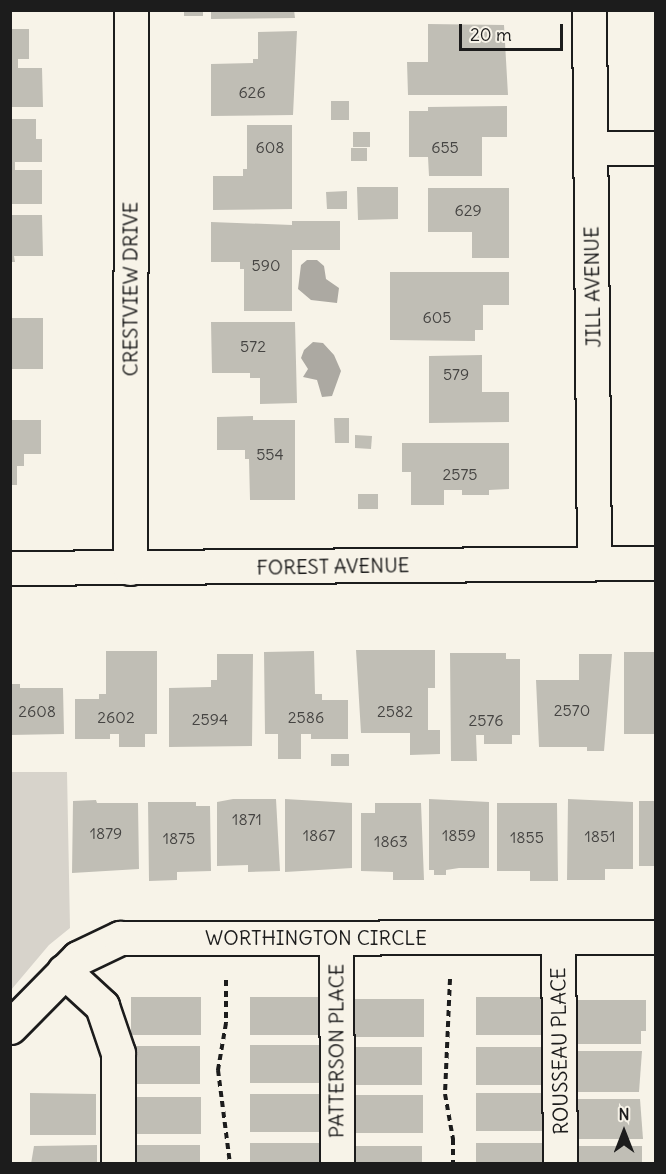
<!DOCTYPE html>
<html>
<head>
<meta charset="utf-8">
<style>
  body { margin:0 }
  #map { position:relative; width:666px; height:1174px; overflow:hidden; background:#f7f3e8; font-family:Delius,sans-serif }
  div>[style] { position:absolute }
  .green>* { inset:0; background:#d7d3cb }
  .water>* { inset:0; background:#aca9a2 }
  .building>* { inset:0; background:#c0beb5 }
  .path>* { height:4px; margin-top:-2px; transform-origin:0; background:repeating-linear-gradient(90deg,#1c1c1c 0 6px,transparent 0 10.5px) }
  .roads { filter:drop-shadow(2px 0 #1c1c1c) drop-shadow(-2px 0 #1c1c1c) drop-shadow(0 2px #1c1c1c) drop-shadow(0 -2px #1c1c1c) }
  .minor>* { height:33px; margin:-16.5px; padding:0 16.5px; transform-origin:16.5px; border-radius:16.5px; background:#f7f3e8 }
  span { translate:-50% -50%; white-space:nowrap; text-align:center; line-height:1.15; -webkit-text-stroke:5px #f7f3e8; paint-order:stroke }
  .number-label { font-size:16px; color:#454442 }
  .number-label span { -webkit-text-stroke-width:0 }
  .street-label { font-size:20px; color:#1c1c1c }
  .frame { position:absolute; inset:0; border:12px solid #1c1c1c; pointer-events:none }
  .north { position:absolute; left:594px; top:1102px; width:60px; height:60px; -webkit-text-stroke:4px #f7f3e8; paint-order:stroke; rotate:0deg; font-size:16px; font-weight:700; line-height:24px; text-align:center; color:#1c1c1c }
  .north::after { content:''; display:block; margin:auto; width:21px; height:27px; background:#1c1c1c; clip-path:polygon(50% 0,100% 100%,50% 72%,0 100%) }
  .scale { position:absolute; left:459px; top:24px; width:104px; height:27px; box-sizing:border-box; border:3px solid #1c1c1c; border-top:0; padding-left:8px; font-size:18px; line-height:21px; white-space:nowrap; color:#1c1c1c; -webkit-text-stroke:4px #f7f3e8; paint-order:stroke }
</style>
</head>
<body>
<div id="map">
  <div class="green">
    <i style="clip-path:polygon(11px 772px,67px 772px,70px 928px,49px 945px,11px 990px)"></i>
  </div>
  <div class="water">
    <i style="clip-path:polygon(307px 260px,317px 260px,324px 266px,326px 279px,339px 288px,337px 303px,311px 300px,298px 289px,301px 265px)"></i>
    <i style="clip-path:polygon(313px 342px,323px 343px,334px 355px,341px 371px,332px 396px,322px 397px,317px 380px,303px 377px,308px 369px,301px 358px,304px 350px)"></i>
  </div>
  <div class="building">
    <i style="clip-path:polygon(184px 10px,203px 10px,203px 16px,184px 16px)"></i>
    <i style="clip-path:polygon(211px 10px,294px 10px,295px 18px,211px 19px)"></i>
    <i style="clip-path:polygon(428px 24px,504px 25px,508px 95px,408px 95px,407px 62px,428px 62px)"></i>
    <i style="clip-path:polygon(10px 29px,29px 29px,29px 59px,18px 59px,18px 68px,42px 68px,43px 107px,10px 107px)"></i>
    <i style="clip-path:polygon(297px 31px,293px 115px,211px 116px,211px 64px,253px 63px,253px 59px,258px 59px,258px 32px)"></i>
    <i style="clip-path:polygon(331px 101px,349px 101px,349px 120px,331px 120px)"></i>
    <i style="clip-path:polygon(507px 106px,507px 137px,482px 137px,482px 176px,429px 176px,428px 157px,409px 157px,409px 111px,428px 111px,428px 107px)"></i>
    <i style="clip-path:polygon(10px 119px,36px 119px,36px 139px,42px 139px,42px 162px,15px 162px,15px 170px,42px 170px,42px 204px,10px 204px)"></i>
    <i style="clip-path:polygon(247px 125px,292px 125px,292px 209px,213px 210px,213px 176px,243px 176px,243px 169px,247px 169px)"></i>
    <i style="clip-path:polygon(353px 132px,370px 132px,370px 147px,353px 147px)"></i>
    <i style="clip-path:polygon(351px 148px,367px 148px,367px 161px,351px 161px)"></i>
    <i style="clip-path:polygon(357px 187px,398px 187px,398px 219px,358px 220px)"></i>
    <i style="clip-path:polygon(428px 188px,509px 188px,509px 258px,472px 258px,472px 232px,428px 232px)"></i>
    <i style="clip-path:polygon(347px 191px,347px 209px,327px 209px,326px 192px)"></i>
    <i style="clip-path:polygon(10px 215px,42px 215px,43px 256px,14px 256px,15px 262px,10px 262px)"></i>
    <i style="clip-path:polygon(292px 221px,340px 221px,340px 250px,292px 250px,292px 311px,244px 311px,244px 269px,240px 269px,240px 262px,211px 262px,211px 222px,292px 225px)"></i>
    <i style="clip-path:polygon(390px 272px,509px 272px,509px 305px,483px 305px,483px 330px,475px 330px,475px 341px,390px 340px)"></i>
    <i style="clip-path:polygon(10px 318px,43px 318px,43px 369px,10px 369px)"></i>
    <i style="clip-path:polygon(211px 322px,295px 322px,297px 403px,260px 404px,260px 378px,250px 378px,250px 373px,212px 373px)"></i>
    <i style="clip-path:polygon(482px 355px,482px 392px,509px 392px,509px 422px,429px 423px,429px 356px)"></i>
    <i style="clip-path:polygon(253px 416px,253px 420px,295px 420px,295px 500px,250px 500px,249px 459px,245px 459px,245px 450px,217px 450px,217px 417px)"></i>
    <i style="clip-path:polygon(334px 418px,349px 418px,349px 443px,335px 443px)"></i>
    <i style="clip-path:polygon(10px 420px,41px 420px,41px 454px,24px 454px,24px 466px,17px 466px,17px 485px,10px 485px)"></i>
    <i style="clip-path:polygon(355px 435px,372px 436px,371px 449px,355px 448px)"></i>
    <i style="clip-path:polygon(402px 443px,509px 443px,509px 489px,489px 490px,489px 495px,462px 495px,462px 490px,444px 490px,444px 505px,411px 505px,411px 472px,402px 472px)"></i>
    <i style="clip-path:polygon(358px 494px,378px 494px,378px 509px,358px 509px)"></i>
    <i style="clip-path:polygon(356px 650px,435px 650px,435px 688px,428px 688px,428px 730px,440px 730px,440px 754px,410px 755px,410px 733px,361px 733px)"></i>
    <i style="clip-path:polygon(106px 651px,157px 651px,157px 734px,145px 734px,145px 747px,119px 747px,119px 734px,110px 734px,110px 739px,75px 739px,75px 699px,99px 699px,99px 694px,106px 694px)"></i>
    <i style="clip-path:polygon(314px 651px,315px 694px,322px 694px,322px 700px,348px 700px,348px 739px,311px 739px,311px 734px,301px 734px,301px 759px,278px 759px,278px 734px,265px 734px,264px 652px)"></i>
    <i style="clip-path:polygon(624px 652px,656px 652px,656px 734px,624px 734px)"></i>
    <i style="clip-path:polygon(450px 653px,506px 653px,506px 659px,520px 659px,520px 735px,512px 735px,512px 744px,484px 744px,484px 735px,476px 735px,477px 761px,451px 761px)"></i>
    <i style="clip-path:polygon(217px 654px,253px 654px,252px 746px,169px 747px,169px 688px,211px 687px,211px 680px,217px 680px)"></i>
    <i style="clip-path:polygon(579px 654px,612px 654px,604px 751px,587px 751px,587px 747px,539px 747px,536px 680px,579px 680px)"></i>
    <i style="clip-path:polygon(10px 684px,20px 684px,20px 688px,63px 688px,64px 734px,10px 735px)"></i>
    <i style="clip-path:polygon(331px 754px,349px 754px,349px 766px,331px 766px)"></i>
    <i style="clip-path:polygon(233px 799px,276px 799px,280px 871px,248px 872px,248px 865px,217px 866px,217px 802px)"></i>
    <i style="clip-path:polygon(285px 799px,352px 803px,352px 868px,285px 872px)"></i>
    <i style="clip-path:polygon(429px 799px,489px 802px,489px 868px,459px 868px,446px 870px,446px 875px,434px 875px,434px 870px,429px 870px)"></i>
    <i style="clip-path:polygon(568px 799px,633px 802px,633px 869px,605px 869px,605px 880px,567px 880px)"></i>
    <i style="clip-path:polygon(96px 800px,97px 803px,138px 803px,139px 869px,72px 873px,73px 801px)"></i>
    <i style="clip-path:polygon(639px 801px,656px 801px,656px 866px,639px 866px)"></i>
    <i style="clip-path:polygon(148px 802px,196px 802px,196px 806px,210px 806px,211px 871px,177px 872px,177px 880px,149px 881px)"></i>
    <i style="clip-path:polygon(375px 803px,421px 803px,424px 880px,393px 880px,393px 872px,361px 871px,361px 813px,375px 813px)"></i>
    <i style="clip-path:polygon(497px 803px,557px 803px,558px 881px,530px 881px,530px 871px,497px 871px)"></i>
    <i style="clip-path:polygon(131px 997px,201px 997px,201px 1035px,131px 1035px)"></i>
    <i style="clip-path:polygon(250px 997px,320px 997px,320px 1035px,250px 1035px)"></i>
    <i style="clip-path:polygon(476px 997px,545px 997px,545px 1035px,476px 1035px)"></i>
    <i style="clip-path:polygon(354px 999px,424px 999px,424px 1037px,354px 1037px)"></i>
    <i style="clip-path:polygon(574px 1000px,646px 1000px,646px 1031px,641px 1031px,641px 1044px,574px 1044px)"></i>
    <i style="clip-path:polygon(250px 1045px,320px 1045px,320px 1083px,250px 1083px)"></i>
    <i style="clip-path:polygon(130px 1046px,200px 1046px,200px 1084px,130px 1084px)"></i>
    <i style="clip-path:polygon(352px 1047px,422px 1047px,422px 1085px,352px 1085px)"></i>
    <i style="clip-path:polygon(476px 1047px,545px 1047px,545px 1085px,476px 1085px)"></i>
    <i style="clip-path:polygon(575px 1051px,642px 1051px,639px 1092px,574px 1092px)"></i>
    <i style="clip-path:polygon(30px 1093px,96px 1094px,96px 1135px,30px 1135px)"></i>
    <i style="clip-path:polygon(476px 1093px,545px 1093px,545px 1131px,476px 1131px)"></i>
    <i style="clip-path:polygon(250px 1094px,320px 1094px,320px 1132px,250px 1132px)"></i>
    <i style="clip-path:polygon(353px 1095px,423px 1095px,423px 1133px,353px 1133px)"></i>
    <i style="clip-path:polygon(131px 1097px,201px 1097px,201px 1134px,131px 1134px)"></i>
    <i style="clip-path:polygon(573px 1099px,640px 1099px,643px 1139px,574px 1139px)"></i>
    <i style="clip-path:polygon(250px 1143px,320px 1143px,320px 1164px,250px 1164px)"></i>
    <i style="clip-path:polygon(476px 1143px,545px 1143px,545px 1164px,476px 1164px)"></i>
    <i style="clip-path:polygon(97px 1145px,97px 1164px,31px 1164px,34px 1146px)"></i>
    <i style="clip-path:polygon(130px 1145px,200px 1145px,200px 1164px,130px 1164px)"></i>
    <i style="clip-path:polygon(352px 1146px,422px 1146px,422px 1164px,352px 1164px)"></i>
    <i style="clip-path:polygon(575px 1146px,642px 1146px,642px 1164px,571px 1164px)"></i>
  </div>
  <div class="path">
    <i style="left:450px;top:979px;width:115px;rotate:92.5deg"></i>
    <i style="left:445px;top:1094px;width:46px;rotate:79.9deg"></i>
    <i style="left:453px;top:1139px;width:25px;rotate:90deg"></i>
    <i style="left:226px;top:980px;width:43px;rotate:90deg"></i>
    <i style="left:226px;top:1023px;width:48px;rotate:99.7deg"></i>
    <i style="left:218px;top:1070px;width:95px;rotate:82.7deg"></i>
  </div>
  <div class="roads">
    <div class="minor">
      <i style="left:589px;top:10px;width:553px;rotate:89.48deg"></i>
      <i style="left:590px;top:148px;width:66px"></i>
      <i style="left:10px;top:568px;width:646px;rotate:-0.44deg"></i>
      <i style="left:130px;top:568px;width:558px;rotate:-89.9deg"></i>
      <i style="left:336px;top:938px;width:226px;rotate:89.7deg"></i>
      <i style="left:558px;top:938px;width:226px;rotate:89.5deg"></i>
      <i style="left:64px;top:971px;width:52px;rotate:42.6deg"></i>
      <i style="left:102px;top:1006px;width:50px;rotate:71.2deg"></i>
      <i style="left:118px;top:1053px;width:111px;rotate:90deg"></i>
      <i style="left:10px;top:1027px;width:97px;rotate:-45.4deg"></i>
      <i style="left:78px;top:958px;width:47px;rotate:-25.5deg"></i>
      <i style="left:120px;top:938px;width:536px;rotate:-0.11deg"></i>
    </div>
  </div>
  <div class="number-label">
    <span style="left:252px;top:92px">626</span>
    <span style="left:270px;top:147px">608</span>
    <span style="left:445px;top:147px">655</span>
    <span style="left:468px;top:210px">629</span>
    <span style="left:266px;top:265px">590</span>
    <span style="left:437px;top:317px">605</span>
    <span style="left:253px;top:346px">572</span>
    <span style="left:456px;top:374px">579</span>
    <span style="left:270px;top:454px">554</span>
    <span style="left:460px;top:474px">2575</span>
    <span style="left:572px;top:710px">2570</span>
    <span style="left:37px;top:711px">2608</span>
    <span style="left:395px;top:711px">2582</span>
    <span style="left:116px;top:717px">2602</span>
    <span style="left:306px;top:717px">2586</span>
    <span style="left:210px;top:719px">2594</span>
    <span style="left:486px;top:720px">2576</span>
    <span style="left:247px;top:819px">1871</span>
    <span style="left:106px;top:833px">1879</span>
    <span style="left:319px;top:835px">1867</span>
    <span style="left:459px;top:835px">1859</span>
    <span style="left:600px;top:836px">1851</span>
    <span style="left:527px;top:837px">1855</span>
    <span style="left:179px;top:838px">1875</span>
    <span style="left:391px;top:841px">1863</span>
  </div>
  <div class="street-label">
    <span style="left:592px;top:287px;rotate:-91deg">JILL AVENUE</span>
    <span style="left:130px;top:289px;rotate:-90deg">CRESTVIEW DRIVE</span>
    <span style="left:333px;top:566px;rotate:-1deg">FOREST AVENUE</span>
    <span style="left:316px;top:937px">WORTHINGTON CIRCLE</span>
    <span style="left:336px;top:1051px;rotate:-90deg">PATTERSON PLACE</span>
    <span style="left:559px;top:1051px;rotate:-91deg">ROUSSEAU PLACE</span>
  </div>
  <div class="frame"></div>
  <div class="north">N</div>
  <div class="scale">20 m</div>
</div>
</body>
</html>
